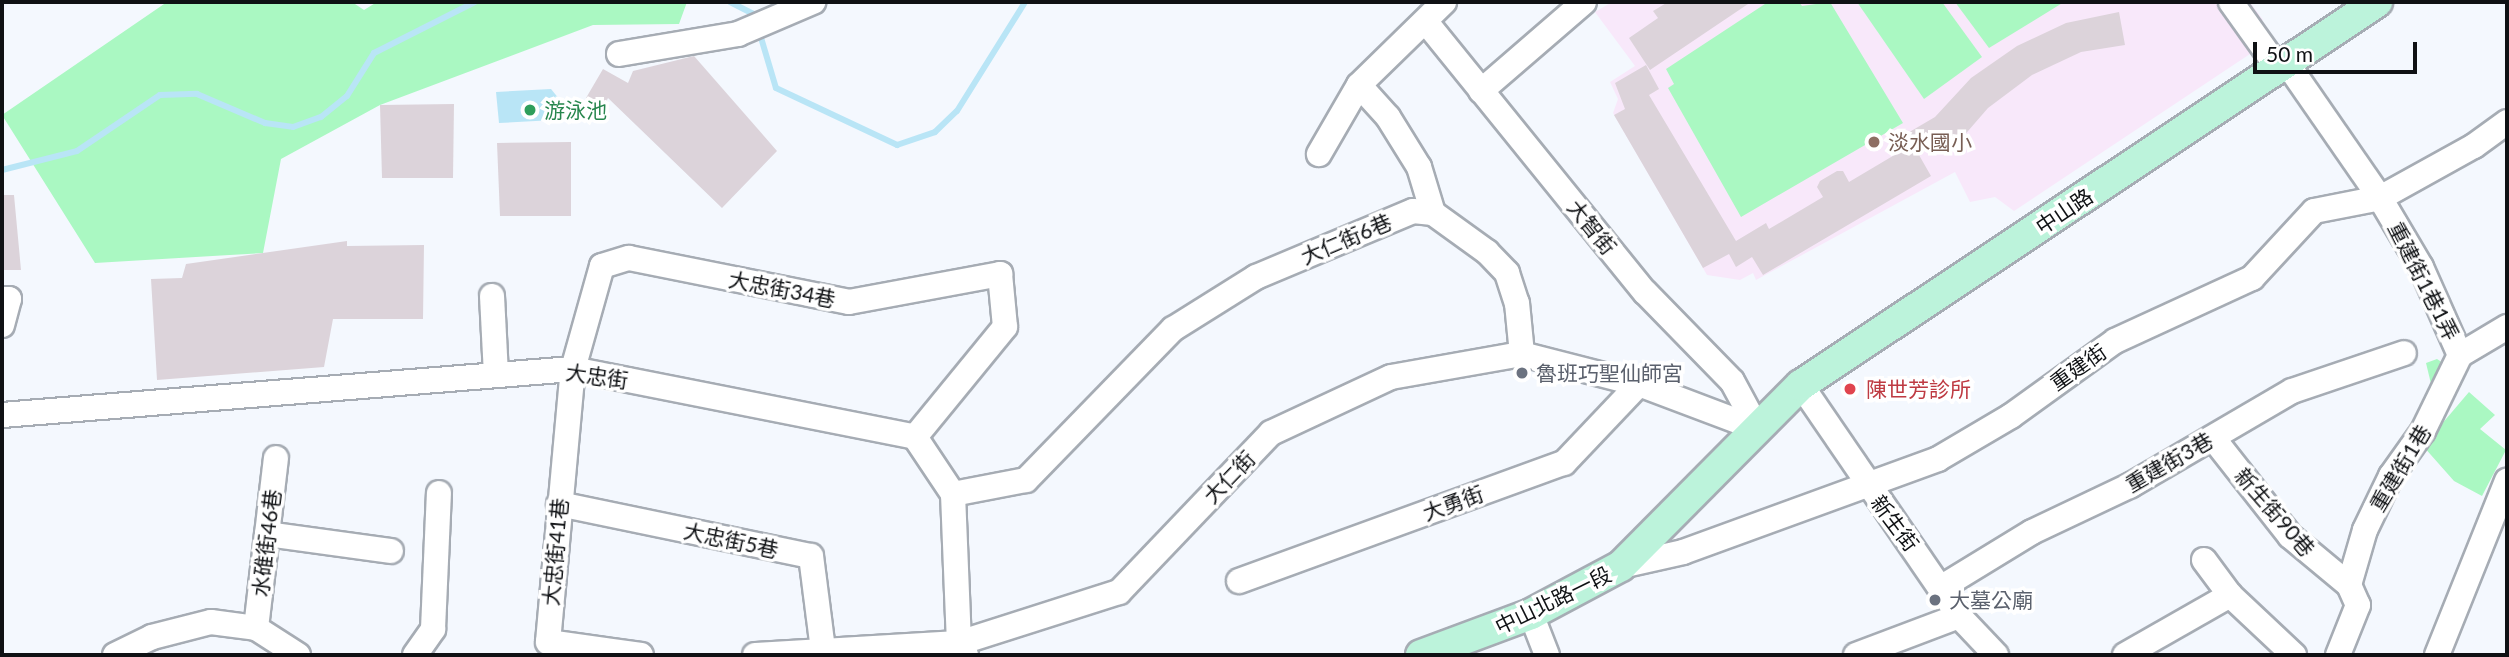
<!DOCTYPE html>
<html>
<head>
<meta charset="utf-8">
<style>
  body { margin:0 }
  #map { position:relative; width:2509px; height:657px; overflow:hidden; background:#f4f8fe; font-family:Lato,"Noto Sans TC",sans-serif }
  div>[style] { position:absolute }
  .education>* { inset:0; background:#f8e8fa }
  .green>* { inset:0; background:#aaf8c2 }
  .water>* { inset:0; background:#b9e5f6 }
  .stream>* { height:6px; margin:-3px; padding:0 3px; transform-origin:3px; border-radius:3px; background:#b9e5f6 }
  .building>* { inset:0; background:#dcd3da }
  .roads { filter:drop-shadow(2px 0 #a6acb4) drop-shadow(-2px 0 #a6acb4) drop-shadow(0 2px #a6acb4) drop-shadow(0 -2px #a6acb4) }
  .minor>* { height:24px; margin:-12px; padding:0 12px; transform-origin:12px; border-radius:12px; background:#fff }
  .major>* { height:30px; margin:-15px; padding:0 15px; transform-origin:15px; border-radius:15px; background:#bcf3db }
  .dots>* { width:19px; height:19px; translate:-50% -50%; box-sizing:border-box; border:4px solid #fff; border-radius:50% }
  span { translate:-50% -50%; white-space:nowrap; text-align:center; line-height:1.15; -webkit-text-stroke:7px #fff; paint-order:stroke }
  .leisure-label { font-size:21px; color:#27864d }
  .left { translate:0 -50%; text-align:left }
  .education-label { font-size:21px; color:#785e54 }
  .street-label { font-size:21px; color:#0f1114 }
  .worship-label { font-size:21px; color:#5b616d }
  .health-label { font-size:21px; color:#be3a42 }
  .frame { position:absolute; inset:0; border:4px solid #0f1114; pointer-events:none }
  .scale { position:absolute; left:2253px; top:42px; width:164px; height:32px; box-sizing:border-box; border:4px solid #0f1114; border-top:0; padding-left:9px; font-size:21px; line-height:24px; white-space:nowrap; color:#0f1114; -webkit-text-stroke:5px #fff; paint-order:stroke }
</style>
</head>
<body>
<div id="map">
  <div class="education">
    <i style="clip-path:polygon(1612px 2px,2250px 2px,2263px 20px,2241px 34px,2253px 52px,2014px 211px,1995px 197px,1970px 202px,1955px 172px,1756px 280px,1753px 273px,1740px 280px,1707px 275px,1613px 113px,1618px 99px,1610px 82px,1635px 66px,1595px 12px)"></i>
  </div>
  <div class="green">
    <i style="clip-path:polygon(167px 2px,352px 2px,364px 10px,377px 2px,687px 2px,679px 24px,593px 25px,380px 105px,281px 159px,263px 253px,95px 263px,2px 115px)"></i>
    <i style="clip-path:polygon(1768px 2px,1799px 2px,1802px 6px,1830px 2px,1903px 123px,1741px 217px,1668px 88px,1674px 84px,1666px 69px)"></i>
    <i style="clip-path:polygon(1857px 2px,1942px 2px,1982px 57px,1924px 99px)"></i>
    <i style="clip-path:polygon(1955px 2px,2064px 2px,1989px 48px)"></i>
    <i style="clip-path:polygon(2437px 359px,2449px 367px,2432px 388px,2426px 363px)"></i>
    <i style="clip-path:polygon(2469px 392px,2495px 415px,2480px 429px,2506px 450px,2482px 496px,2454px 481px,2423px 446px)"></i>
  </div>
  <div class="water">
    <i style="clip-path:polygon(551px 89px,564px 105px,554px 120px,499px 123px,496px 92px)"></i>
  </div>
  <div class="stream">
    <i style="left:730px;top:2px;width:27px;rotate:27deg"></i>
    <i style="left:754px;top:14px;width:6px;rotate:72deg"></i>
    <i style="left:759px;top:31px;width:59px;rotate:73.4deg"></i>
    <i style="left:776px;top:88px;width:134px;rotate:25.2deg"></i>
    <i style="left:897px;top:145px;width:40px;rotate:-18.9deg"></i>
    <i style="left:935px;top:132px;width:30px;rotate:-44deg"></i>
    <i style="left:957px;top:111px;width:128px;rotate:-58deg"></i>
    <i style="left:2px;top:170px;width:77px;rotate:-14.2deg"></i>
    <i style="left:77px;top:151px;width:100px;rotate:-34deg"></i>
    <i style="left:160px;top:95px;width:37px;rotate:-2deg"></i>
    <i style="left:197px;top:94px;width:74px;rotate:23.1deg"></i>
    <i style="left:265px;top:123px;width:28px;rotate:8deg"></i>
    <i style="left:293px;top:127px;width:30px;rotate:-20deg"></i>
    <i style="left:321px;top:117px;width:33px;rotate:-39deg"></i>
    <i style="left:347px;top:96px;width:51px;rotate:-57.9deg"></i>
    <i style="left:374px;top:53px;width:113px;rotate:-26.8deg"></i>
  </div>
  <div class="building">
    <i style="clip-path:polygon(1668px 2px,1751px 2px,1650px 70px,1629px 38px,1658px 18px,1653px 11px)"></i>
    <i style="clip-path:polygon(2119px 12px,2125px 45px,2081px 52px,2032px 75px,1988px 108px,1955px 146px,1941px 136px,1915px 148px,1931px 176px,1763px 275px,1752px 257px,1736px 267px,1729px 254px,1703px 268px,1614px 115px,1625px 109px,1615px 83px,1646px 65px,1659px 89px,1649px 95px,1736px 241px,1766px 223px,1769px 229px,1823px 197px,1817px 187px,1820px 181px,1837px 171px,1843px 171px,1849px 182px,1913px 144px,1906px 134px,1935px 117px,1971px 78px,2017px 46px,2066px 23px)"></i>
    <i style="clip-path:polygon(694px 56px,777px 151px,722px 208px,608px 98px,603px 108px,586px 98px,603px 69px,628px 83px,633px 71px)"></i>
    <i style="clip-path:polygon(454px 104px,453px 178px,382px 178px,380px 105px)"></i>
    <i style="clip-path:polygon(571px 142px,571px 216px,500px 216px,497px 143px)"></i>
    <i style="clip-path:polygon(2px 195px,14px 195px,21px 270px,2px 270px)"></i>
    <i style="clip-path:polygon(347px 241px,347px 246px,424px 245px,423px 319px,333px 319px,324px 367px,157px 380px,151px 279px,182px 278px,186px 264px)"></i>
  </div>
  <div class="roads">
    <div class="minor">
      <i style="left:2231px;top:2px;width:81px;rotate:54.5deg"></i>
      <i style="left:1426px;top:22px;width:348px;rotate:51deg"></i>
      <i style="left:1645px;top:292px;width:124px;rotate:45.7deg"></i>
      <i style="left:1732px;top:381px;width:55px;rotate:61.6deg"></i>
      <i style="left:619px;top:54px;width:121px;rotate:-9.5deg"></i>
      <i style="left:738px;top:34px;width:82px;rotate:-23.1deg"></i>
      <i style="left:2286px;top:62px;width:165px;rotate:55.3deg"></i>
      <i style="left:2380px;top:198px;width:80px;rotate:59.3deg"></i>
      <i style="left:2421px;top:267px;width:96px;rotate:66.1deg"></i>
      <i style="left:2460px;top:355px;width:55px;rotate:-30.8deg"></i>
      <i style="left:1359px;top:85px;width:119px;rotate:-44.3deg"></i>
      <i style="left:1481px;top:91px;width:136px;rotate:-40.8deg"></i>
      <i style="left:1433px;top:213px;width:67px;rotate:35.8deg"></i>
      <i style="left:1487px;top:252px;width:29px;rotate:46deg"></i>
      <i style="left:1507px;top:273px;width:32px;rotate:72deg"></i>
      <i style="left:1517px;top:303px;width:51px;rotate:84.4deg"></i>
      <i style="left:492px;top:296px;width:79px;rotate:87.1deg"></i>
      <i style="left:2px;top:299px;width:7px"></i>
      <i style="left:9px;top:299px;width:27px;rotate:105deg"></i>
      <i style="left:1801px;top:385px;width:280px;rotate:55.6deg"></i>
      <i style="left:1959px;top:616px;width:54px;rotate:46.5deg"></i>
      <i style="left:2px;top:415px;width:573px;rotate:-4.61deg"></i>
      <i style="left:573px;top:369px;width:349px;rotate:11.2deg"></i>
      <i style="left:915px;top:437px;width:69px;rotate:56.3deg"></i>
      <i style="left:953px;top:494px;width:149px;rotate:87.7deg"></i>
      <i style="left:959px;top:643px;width:14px;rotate:60deg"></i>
      <i style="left:2213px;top:438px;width:125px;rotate:51.8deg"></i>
      <i style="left:2290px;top:536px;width:77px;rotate:39.7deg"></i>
      <i style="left:2349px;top:585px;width:22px;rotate:66deg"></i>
      <i style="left:2358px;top:605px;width:54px;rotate:111.8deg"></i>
      <i style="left:953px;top:494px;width:74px;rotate:-10.9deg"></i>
      <i style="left:1026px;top:480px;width:211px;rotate:-45.8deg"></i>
      <i style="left:1173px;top:329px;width:98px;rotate:-32.1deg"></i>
      <i style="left:1256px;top:277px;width:170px;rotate:-22.8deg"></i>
      <i style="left:1413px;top:211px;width:20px;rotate:6deg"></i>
      <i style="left:1433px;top:213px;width:48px;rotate:-106.9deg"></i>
      <i style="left:1419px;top:167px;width:59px;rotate:-121.8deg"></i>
      <i style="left:1388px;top:117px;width:43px;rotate:-132.2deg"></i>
      <i style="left:1359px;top:85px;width:80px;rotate:120.1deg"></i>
      <i style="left:559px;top:504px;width:257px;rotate:11.7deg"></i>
      <i style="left:811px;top:556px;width:95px;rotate:82.7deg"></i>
      <i style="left:267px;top:534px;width:125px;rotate:7.8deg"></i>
      <i style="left:2204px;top:560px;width:44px;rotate:53.4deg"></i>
      <i style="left:2230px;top:595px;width:88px;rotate:43.2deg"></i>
      <i style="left:1621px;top:566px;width:64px;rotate:-12.7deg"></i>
      <i style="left:1683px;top:552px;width:271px;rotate:-20deg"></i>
      <i style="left:1938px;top:459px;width:85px;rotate:-30.5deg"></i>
      <i style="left:2011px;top:416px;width:128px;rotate:-35.8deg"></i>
      <i style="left:2115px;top:341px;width:151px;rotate:-24.7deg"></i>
      <i style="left:2252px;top:278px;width:91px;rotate:-47.2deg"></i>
      <i style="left:2314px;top:211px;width:67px;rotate:-11.1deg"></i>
      <i style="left:2380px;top:198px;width:107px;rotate:-29deg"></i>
      <i style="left:2474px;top:146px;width:41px;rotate:-36deg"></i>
      <i style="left:1239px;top:581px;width:346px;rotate:-20deg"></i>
      <i style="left:1564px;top:463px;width:109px;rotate:-46.5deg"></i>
      <i style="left:2349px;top:585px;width:57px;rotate:-73.8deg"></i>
      <i style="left:2365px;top:530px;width:60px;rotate:-64.3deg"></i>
      <i style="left:2391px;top:476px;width:55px;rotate:-54.6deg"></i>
      <i style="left:2423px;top:431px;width:85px;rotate:-64deg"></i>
      <i style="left:1942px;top:587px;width:105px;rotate:-31.4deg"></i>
      <i style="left:2032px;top:532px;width:110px;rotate:-25.4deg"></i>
      <i style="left:2131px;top:485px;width:186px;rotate:-30.3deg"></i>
      <i style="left:2292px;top:391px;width:118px;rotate:-18.7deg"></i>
      <i style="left:1531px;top:614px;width:44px;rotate:68.7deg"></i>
      <i style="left:256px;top:628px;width:171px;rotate:-83.3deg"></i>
      <i style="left:115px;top:655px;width:41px;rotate:-25.9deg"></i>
      <i style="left:152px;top:637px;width:61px;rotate:-14.3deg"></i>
      <i style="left:211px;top:622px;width:45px;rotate:7.6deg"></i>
      <i style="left:256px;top:628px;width:50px;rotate:32.7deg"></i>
      <i style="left:415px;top:655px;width:32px;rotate:-55deg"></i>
      <i style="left:433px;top:629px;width:136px;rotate:-87.5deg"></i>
      <i style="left:641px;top:655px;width:94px;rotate:-172deg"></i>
      <i style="left:548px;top:642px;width:274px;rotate:-84.8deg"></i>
      <i style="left:573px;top:369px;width:107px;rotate:-74.3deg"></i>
      <i style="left:602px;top:266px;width:28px;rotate:-17deg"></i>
      <i style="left:629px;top:258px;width:224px;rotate:11.3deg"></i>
      <i style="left:849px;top:302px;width:154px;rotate:-10.5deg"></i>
      <i style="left:1000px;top:274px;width:53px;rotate:84.6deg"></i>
      <i style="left:1005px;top:327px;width:142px;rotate:129.3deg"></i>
      <i style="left:755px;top:655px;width:204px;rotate:-3.4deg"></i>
      <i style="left:959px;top:643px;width:168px;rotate:-17.7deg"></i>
      <i style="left:1119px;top:592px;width:220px;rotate:-46.3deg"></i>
      <i style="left:1271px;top:433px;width:132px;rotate:-25deg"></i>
      <i style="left:1391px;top:377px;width:133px;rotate:-10deg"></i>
      <i style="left:1522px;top:354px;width:121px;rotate:14.4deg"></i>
      <i style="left:1639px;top:384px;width:127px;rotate:20.7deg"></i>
      <i style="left:1856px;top:655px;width:110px;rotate:-20.7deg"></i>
      <i style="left:2125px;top:655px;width:121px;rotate:-29.7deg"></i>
      <i style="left:2437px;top:655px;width:188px;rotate:-68.1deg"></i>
    </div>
    <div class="major">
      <i style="left:1421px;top:655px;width:117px;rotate:-20.4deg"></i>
      <i style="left:1531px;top:614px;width:102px;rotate:-28.1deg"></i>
      <i style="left:1621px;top:566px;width:255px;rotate:-45.2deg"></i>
      <i style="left:1801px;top:385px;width:692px;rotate:-33.62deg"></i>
    </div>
  </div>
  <div class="dots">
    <i style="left:530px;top:110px;background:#2e9e5b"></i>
    <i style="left:1874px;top:142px;background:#8d6e63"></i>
    <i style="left:1522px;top:373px;background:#6b7280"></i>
    <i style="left:1850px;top:389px;background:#e0444e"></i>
    <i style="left:1935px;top:600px;background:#6b7280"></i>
  </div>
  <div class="leisure-label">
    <span class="left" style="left:544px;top:110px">游泳池</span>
  </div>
  <div class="education-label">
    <span class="left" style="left:1888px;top:142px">淡水國小</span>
  </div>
  <div class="street-label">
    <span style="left:2064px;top:211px;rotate:-34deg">中山路</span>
    <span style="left:1592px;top:227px;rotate:51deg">大智街</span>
    <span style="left:1346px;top:239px;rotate:-23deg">大仁街6巷</span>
    <span style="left:2424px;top:281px;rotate:63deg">重建街1巷1弄</span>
    <span style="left:782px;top:289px;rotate:11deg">大忠街34巷</span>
    <span style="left:2078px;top:367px;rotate:-35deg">重建街</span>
    <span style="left:597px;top:376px;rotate:8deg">大忠街</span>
    <span style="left:2169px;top:462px;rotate:-30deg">重建街3巷</span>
    <span style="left:2400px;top:468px;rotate:-59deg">重建街1巷</span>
    <span style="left:1229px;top:477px;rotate:-46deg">大仁街</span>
    <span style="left:1453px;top:503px;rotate:-20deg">大勇街</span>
    <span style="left:2275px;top:512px;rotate:49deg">新生街90巷</span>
    <span style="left:1895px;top:523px;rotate:53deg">新生街</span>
    <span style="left:731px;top:540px;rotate:12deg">大忠街5巷</span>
    <span style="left:266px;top:543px;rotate:-83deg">水碓街46巷</span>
    <span style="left:555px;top:552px;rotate:-85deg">大忠街41巷</span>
    <span style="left:1553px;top:600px;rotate:-26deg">中山北路一段</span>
  </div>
  <div class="worship-label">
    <span class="left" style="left:1536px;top:373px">魯班巧聖仙師宮</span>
    <span class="left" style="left:1949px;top:600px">大墓公廟</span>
  </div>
  <div class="health-label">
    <span class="left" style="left:1866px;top:389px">陳世芳診所</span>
  </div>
  <div class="frame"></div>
  <div class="scale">50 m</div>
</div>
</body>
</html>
